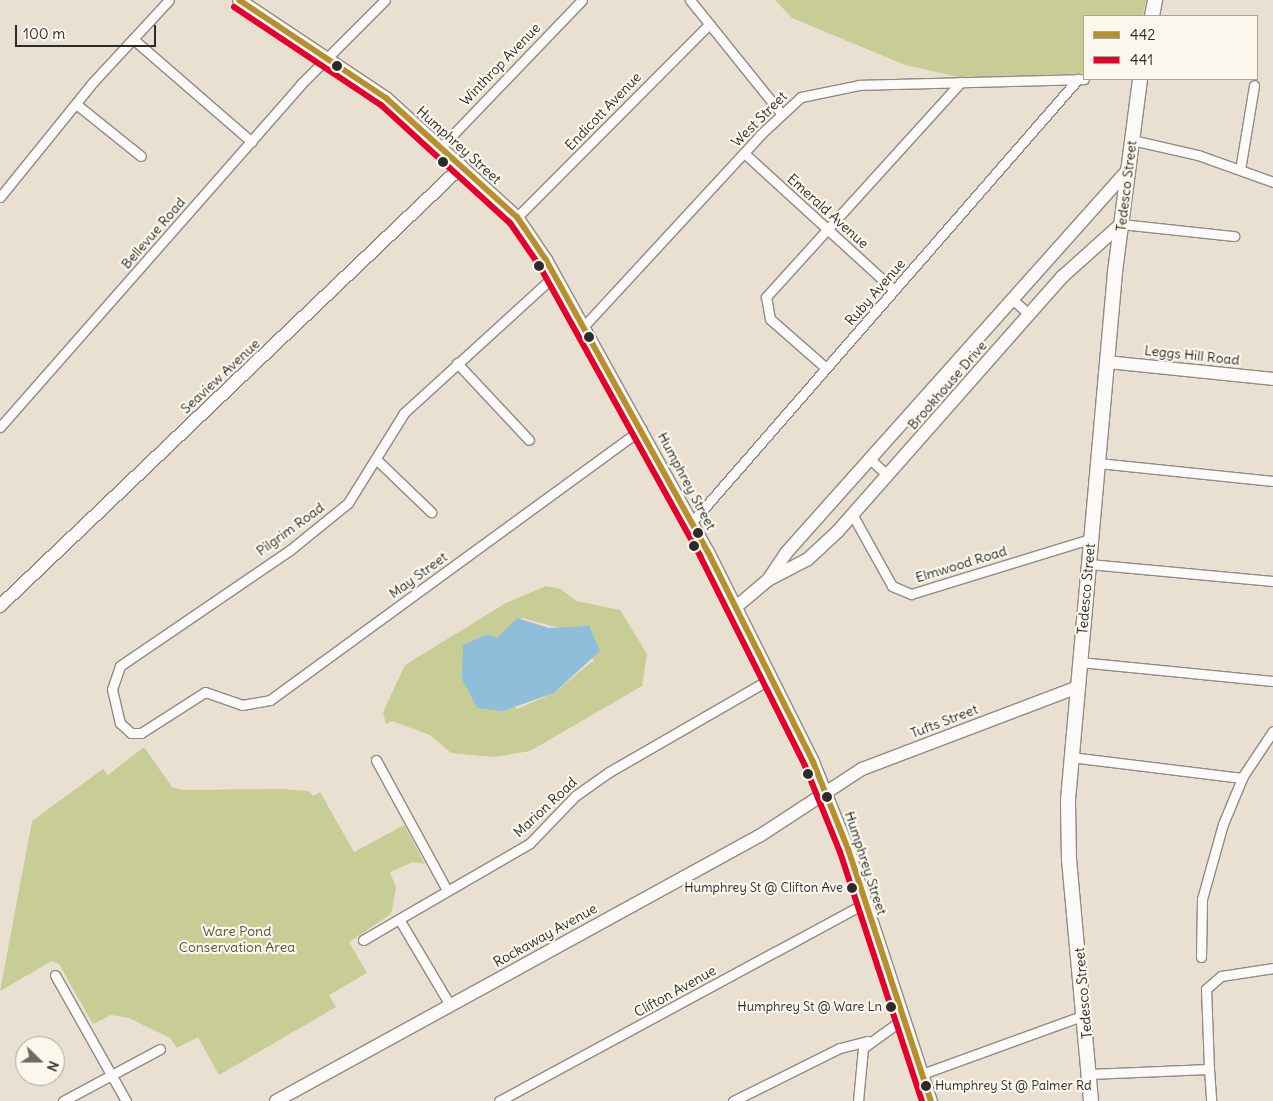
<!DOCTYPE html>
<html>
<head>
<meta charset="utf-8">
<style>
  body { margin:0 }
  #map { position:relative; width:1273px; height:1101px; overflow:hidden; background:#e9e0d1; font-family:Delius,sans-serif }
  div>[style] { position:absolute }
  .green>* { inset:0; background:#c7cd94 }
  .water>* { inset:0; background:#8fbedb }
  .roads { filter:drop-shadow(1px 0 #908b83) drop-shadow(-1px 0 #908b83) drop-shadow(0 1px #908b83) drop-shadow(0 -1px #908b83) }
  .street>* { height:9px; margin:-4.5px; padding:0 4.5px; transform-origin:4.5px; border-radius:4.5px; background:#fcfaf8 }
  .secondary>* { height:12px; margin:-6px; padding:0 6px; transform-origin:6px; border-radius:6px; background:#fcfaf8 }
  .primary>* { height:14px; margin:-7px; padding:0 7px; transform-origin:7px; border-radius:7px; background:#fcfaf8 }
  .bus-1>* { height:6px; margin:-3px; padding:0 3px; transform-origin:3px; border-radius:3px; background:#b5902c }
  .bus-2>* { height:6px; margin:-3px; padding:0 3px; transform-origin:3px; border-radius:3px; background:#e4002b }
  .dots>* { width:14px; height:14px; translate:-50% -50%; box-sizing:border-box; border:2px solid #fbf7ec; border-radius:50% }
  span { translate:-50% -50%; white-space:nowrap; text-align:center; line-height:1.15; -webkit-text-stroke:4.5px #fbf7ec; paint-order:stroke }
  .bus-label { font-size:13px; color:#2b2b2b }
  .right { translate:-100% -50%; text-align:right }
  .left { translate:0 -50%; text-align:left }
  .street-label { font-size:14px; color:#2b2b2b }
  .park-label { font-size:14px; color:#51573c }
  .legend { position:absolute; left:1083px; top:15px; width:175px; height:65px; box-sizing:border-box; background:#fbf7ec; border:1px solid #a8a59f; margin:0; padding:6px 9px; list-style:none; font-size:15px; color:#2b2b2b }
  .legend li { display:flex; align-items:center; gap:10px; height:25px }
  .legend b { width:25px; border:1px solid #a8a59f }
  .north { position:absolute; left:15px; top:1036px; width:50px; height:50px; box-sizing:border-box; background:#fbf7ec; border:1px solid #a8a59f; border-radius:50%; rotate:112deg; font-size:14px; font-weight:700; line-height:20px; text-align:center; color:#2b2b2b }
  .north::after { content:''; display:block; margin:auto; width:18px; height:22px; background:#6e6a65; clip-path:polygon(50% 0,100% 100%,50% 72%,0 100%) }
  .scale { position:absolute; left:15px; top:25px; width:141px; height:22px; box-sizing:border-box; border:2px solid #2b2b2b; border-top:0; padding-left:6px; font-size:15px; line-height:18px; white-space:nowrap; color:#2b2b2b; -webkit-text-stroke:4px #fbf7ec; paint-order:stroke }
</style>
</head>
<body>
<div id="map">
  <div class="green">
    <i style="clip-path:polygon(775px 0,1146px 0,1143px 16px,1084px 16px,1084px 73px,967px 79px,905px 65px,792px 18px)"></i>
    <i style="clip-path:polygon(evenodd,546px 586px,561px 589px,576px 601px,620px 610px,647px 654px,642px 686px,530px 751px,495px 757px,451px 753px,430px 735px,392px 721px,386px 724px,383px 712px,405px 665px,506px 603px,546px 586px,522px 618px,560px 628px,594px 660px,554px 693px,517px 709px,464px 660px,463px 645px,485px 634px,497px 638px,522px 618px)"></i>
    <i style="clip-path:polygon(144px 747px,172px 787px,183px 790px,282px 789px,309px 791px,313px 796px,320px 792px,354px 852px,404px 825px,425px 864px,413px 862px,390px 872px,396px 888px,391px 914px,349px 942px,367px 973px,329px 995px,336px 1007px,219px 1075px,198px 1037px,177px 1048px,170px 1038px,129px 1018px,111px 1015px,93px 1024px,59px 964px,52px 961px,0 991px,32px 821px,103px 769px,108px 775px)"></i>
  </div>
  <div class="water">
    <i style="clip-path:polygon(517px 618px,549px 628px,589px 626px,600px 651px,554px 693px,503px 711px,477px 708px,462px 679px,463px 645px,486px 634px,497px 638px)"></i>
  </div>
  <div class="roads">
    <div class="street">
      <i style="left:690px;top:0;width:145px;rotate:51.2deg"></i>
      <i style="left:133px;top:39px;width:157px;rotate:40.9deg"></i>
      <i style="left:76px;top:104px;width:83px;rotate:38.7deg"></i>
      <i style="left:1132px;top:140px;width:68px;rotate:12.8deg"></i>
      <i style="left:1198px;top:155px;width:80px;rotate:19.8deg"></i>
      <i style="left:440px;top:148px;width:205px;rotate:-46.2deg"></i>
      <i style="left:744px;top:153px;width:203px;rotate:42.4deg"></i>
      <i style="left:1240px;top:170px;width:86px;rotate:-80.6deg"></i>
      <i style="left:0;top:197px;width:149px;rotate:-51deg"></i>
      <i style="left:94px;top:81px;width:110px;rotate:-47.2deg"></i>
      <i style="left:517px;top:217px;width:272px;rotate:-45.1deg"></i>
      <i style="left:1121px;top:224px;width:114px;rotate:6.1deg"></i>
      <i style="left:555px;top:275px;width:205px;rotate:137.6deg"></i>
      <i style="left:404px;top:413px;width:106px;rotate:121.9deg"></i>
      <i style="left:348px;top:503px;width:75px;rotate:141deg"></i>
      <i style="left:290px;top:550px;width:206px;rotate:145.7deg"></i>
      <i style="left:120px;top:666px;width:24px;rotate:109deg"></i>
      <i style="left:112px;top:689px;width:35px;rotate:77deg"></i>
      <i style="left:120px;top:723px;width:15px;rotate:42deg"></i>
      <i style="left:131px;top:733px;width:10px"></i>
      <i style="left:141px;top:733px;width:76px;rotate:-32.6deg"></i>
      <i style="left:205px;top:692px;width:39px;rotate:19deg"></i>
      <i style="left:242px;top:705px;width:28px;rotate:-10deg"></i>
      <i style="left:270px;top:700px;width:460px;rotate:-36.1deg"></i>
      <i style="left:1011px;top:298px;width:24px;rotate:42deg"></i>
      <i style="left:584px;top:326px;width:261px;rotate:-47.3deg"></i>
      <i style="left:761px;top:134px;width:54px;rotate:-42.8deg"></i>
      <i style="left:801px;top:97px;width:59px;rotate:-11.7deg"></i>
      <i style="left:859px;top:85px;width:225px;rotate:-1.5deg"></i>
      <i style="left:457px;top:363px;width:105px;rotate:46.9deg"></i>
      <i style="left:826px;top:368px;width:74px;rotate:-138.8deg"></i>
      <i style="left:770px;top:319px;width:22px;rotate:-100deg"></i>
      <i style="left:766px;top:297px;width:290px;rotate:-47.8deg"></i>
      <i style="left:0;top:427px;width:455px;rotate:-48.7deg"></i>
      <i style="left:300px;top:85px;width:120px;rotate:-45deg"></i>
      <i style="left:870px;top:459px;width:23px;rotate:43deg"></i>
      <i style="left:378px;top:461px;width:74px;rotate:43.9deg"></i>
      <i style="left:1098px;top:463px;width:176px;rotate:5.9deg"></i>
      <i style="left:852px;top:514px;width:82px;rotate:60.9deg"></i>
      <i style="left:892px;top:586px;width:21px;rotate:23deg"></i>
      <i style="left:911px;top:594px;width:187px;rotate:-17.1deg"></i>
      <i style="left:692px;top:522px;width:588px;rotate:-48.93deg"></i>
      <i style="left:1088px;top:564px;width:186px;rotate:5.3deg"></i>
      <i style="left:1079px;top:662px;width:195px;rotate:5.6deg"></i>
      <i style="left:1071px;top:757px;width:172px;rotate:7deg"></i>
      <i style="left:376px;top:760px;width:148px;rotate:61.4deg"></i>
      <i style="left:363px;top:940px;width:42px;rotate:-30.3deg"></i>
      <i style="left:1201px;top:957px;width:58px;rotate:-89deg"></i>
      <i style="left:1202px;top:899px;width:78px;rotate:-74.4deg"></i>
      <i style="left:1223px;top:824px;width:52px;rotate:-67.4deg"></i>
      <i style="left:1243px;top:776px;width:54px;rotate:-56.3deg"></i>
      <i style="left:55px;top:975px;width:145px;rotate:60.6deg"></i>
      <i style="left:450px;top:1005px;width:100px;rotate:-120.7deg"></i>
      <i style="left:399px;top:919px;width:151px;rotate:-30.1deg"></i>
      <i style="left:530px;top:843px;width:65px;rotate:-46.2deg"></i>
      <i style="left:575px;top:796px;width:42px;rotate:-35.2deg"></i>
      <i style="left:609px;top:772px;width:186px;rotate:-30deg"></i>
      <i style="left:1209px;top:1069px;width:80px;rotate:-92.1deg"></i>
      <i style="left:1206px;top:989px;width:20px;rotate:-41deg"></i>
      <i style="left:1221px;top:976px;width:53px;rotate:-8.7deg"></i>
      <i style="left:922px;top:1074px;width:172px;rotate:-20deg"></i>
      <i style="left:1089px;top:1074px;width:120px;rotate:-2.4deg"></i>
      <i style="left:1209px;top:1069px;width:32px;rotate:86deg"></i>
      <i style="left:63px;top:1101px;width:110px;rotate:-28.2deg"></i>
      <i style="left:499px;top:1101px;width:414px;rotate:-28.4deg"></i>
      <i style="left:733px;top:1101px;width:119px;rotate:-26.4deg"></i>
      <i style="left:840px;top:1048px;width:29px;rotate:-14deg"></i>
      <i style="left:858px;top:1101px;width:53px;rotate:-84.6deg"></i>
      <i style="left:863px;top:1048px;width:49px;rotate:-35.9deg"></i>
    </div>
    <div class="secondary">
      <i style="left:239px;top:0;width:177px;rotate:33.7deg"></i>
      <i style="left:386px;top:98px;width:177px;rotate:42.3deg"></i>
      <i style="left:517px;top:217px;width:52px;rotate:56deg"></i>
      <i style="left:546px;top:260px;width:334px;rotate:61deg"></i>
      <i style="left:708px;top:552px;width:235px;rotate:63.4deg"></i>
      <i style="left:813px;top:762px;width:94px;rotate:68.1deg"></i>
      <i style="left:848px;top:849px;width:265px;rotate:71.8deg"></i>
      <i style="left:1107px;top:362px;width:167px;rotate:5.8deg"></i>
      <i style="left:768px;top:580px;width:45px;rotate:-27.7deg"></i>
      <i style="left:808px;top:559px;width:41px;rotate:-43deg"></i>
      <i style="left:838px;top:531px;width:339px;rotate:-48.6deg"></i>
      <i style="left:1062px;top:277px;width:79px;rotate:-41.9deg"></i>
      <i style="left:0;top:606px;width:637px;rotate:-43.6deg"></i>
      <i style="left:736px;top:607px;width:42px;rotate:-40.2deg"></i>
      <i style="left:768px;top:580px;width:32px;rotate:-56deg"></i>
      <i style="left:786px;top:553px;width:513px;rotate:-48.24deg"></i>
      <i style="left:276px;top:1101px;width:553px;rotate:-28.74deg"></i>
      <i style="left:761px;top:835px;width:121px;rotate:-33.2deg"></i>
      <i style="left:862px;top:769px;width:231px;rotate:-20.8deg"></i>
    </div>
    <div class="primary">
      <i style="left:1152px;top:16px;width:16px;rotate:-79deg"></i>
      <i style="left:1091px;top:1101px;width:242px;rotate:-95.2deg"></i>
      <i style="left:1069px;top:860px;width:60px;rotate:-91deg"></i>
      <i style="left:1068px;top:800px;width:530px;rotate:-84.91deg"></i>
      <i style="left:1115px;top:272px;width:195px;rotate:-82.6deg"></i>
    </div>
  </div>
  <div class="bus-1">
    <i style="left:239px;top:0;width:177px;rotate:33.7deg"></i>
    <i style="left:386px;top:98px;width:177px;rotate:42.3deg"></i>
    <i style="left:517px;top:217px;width:52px;rotate:56deg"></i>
    <i style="left:546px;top:260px;width:334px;rotate:61deg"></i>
    <i style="left:708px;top:552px;width:235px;rotate:63.4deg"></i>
    <i style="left:813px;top:762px;width:94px;rotate:68.1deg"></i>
    <i style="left:848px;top:849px;width:265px;rotate:71.8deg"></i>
  </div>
  <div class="bus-2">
    <i style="left:234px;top:7px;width:177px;rotate:33.7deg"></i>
    <i style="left:381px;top:105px;width:175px;rotate:42.5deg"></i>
    <i style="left:510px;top:223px;width:51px;rotate:55.4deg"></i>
    <i style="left:539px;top:265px;width:333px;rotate:61deg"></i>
    <i style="left:700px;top:556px;width:235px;rotate:63.4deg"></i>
    <i style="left:805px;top:766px;width:93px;rotate:67.9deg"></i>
    <i style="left:840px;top:852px;width:262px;rotate:71.8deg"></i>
  </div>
  <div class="dots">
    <i style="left:337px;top:66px;background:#2b2b2b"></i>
    <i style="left:443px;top:162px;background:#2b2b2b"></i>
    <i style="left:539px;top:266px;background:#2b2b2b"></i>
    <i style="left:589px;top:337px;background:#2b2b2b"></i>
    <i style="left:698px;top:533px;background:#2b2b2b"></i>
    <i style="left:694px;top:546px;background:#2b2b2b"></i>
    <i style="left:808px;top:774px;background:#2b2b2b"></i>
    <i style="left:827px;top:797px;background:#2b2b2b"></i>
    <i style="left:852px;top:888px;background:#2b2b2b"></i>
    <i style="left:891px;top:1007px;background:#2b2b2b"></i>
    <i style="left:926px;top:1086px;background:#2b2b2b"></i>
  </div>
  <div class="bus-label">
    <span class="right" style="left:843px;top:888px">Humphrey St @ Clifton Ave</span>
    <span class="right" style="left:882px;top:1007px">Humphrey St @ Ware Ln</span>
    <span class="left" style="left:935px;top:1086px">Humphrey St @ Palmer Rd</span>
  </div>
  <div class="street-label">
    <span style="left:500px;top:64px;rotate:-46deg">Winthrop Avenue</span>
    <span style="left:603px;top:111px;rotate:-46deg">Endicott Avenue</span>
    <span style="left:759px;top:119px;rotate:-45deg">West Street</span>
    <span style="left:459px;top:145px;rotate:42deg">Humphrey Street</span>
    <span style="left:1126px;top:186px;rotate:-83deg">Tedesco Street</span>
    <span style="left:828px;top:211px;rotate:42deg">Emerald Avenue</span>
    <span style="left:153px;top:233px;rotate:-49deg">Bellevue Road</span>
    <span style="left:875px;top:292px;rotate:-49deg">Ruby Avenue</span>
    <span style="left:1192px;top:355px;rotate:6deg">Leggs Hill Road</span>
    <span style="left:220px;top:376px;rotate:-43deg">Seaview Avenue</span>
    <span style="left:947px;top:385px;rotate:-49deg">Brookhouse Drive</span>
    <span style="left:687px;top:481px;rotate:62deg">Humphrey Street</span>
    <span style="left:290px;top:529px;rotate:-36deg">Pilgrim Road</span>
    <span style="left:961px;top:564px;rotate:-17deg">Elmwood Road</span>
    <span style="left:418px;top:575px;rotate:-36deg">May Street</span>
    <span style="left:1086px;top:589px;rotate:-85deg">Tedesco Street</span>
    <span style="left:944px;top:721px;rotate:-21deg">Tufts Street</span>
    <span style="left:545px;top:807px;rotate:-43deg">Marion Road</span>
    <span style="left:866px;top:863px;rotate:72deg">Humphrey Street</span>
    <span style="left:545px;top:935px;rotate:-29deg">Rockaway Avenue</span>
    <span style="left:675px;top:991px;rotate:-29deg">Clifton Avenue</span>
    <span style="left:1083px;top:993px;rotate:-95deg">Tedesco Street</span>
  </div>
  <div class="park-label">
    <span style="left:237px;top:939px">Ware Pond<br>Conservation Area</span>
  </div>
  <ul class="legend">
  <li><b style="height:6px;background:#b5902c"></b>442</li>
  <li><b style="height:6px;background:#e4002b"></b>441</li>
  </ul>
  <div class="north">N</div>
  <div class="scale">100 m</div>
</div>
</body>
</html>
